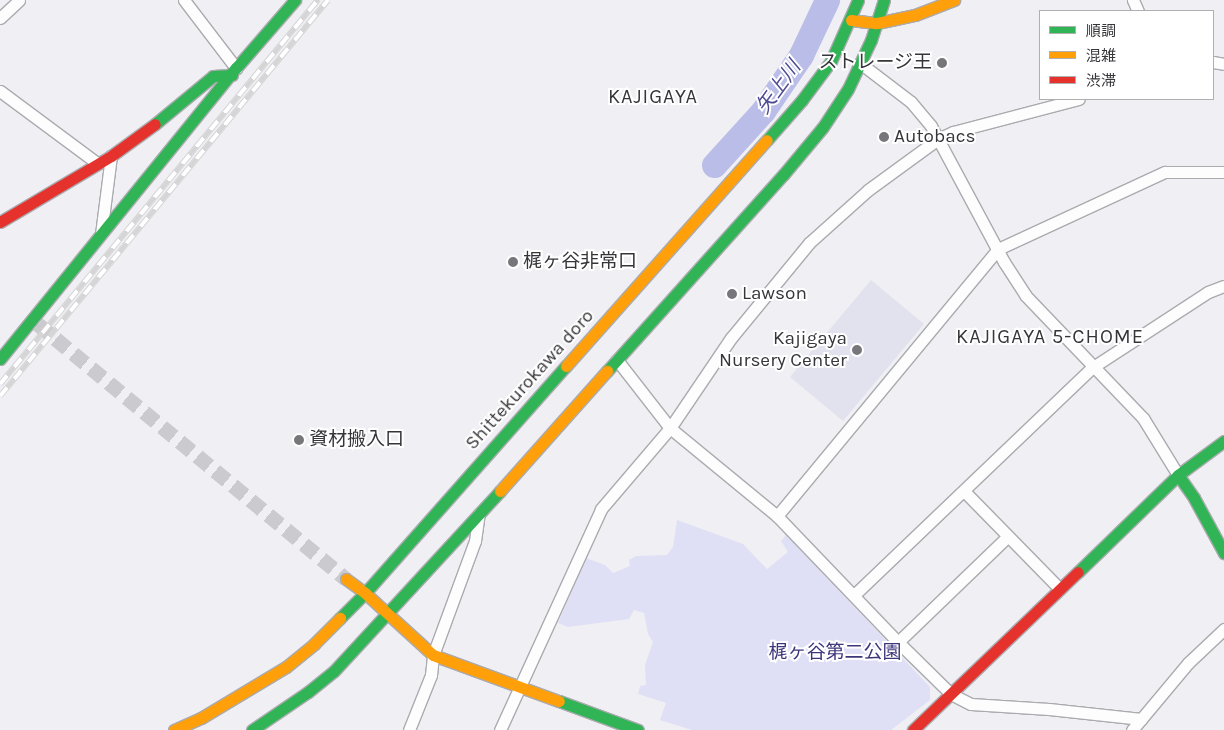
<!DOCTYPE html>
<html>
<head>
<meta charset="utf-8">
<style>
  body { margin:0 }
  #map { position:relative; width:1224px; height:730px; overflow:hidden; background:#efeff4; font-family:Karla,"Noto Sans JP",sans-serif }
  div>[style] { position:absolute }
  .built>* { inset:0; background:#e2e2ee }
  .green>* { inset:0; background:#dfe0f5 }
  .river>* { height:25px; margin:-12.5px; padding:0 12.5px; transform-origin:12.5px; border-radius:12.5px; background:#babde7 }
  .secondary-tunnel>* { height:15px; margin-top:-7.5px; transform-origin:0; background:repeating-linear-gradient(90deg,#cacacf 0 15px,transparent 0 23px) }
  .roads { filter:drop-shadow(1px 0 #aaabaf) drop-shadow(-1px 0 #aaabaf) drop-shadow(0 1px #aaabaf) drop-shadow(0 -1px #aaabaf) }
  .street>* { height:11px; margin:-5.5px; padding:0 5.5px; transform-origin:5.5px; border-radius:5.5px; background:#fdfdfd }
  .fast>* { height:11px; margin:-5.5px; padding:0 5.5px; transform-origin:5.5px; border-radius:5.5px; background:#30b455 }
  .slow>* { height:11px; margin:-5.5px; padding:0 5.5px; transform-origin:5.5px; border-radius:5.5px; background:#ff9f0a }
  .jam>* { height:11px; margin:-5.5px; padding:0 5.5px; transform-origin:5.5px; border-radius:5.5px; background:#e5322d }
  .rail>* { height:5.5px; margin-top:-2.75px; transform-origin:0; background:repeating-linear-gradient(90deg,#fff 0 11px,#d5d5d6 0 22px); box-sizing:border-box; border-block:1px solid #d5d5d6 }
  .dots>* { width:14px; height:14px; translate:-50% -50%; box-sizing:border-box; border:2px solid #fff; border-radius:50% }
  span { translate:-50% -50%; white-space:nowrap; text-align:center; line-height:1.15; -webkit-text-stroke:4px #fff; paint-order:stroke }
  .poi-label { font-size:19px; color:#36363a }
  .right { translate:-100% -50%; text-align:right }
  .left { translate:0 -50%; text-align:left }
  .street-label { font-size:19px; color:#36363a }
  .park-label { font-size:19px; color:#3c377c }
  .water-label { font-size:20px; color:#4f4c93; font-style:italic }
  .neighbourhood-label { font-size:20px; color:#36363a; letter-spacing:1px }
  .legend { position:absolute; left:1039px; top:10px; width:175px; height:90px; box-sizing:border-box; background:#fff; border:1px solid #afafb0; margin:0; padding:6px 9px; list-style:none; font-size:15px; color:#36363a }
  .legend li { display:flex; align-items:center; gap:10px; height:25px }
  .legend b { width:25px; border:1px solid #afafb0 }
</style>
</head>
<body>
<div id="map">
  <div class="built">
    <i style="clip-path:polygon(871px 280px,924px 324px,843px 421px,790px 377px)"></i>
  </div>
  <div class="green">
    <i style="clip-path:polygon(677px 520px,743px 544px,767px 569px,788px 552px,781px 541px,786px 535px,930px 687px,930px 700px,891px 730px,692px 730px,660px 720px,666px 703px,638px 694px,640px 686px,646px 685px,645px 665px,653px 642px,648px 634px,644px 613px,634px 610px,629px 619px,568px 627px,558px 623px,586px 558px,605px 565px,613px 573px,630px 566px,629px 560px,636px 556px,667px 555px,673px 547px)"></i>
  </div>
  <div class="river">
    <i style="left:714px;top:165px;width:73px;rotate:-47.8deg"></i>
    <i style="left:763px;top:111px;width:68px;rotate:-55.8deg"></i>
    <i style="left:801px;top:55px;width:61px;rotate:-64.7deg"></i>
  </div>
  <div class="secondary-tunnel">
    <i style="left:38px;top:324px;width:400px;rotate:39.6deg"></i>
  </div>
  <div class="roads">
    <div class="street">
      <i style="left:184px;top:0;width:86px;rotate:52.6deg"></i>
      <i style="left:1133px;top:0;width:12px;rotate:66deg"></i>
      <i style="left:0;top:18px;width:26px;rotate:-43deg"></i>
      <i style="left:1213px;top:62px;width:11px;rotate:10deg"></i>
      <i style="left:860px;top:63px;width:64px;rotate:37.4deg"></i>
      <i style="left:911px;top:102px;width:31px;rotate:50deg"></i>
      <i style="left:931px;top:126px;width:154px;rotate:61.8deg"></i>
      <i style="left:1004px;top:262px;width:40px;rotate:57.1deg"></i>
      <i style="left:1026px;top:296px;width:169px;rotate:46.2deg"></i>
      <i style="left:1143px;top:418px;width:67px;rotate:58.4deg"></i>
      <i style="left:0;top:91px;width:121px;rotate:36.6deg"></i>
      <i style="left:101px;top:234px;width:79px;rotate:-82.7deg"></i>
      <i style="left:617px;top:360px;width:86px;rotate:52.1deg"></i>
      <i style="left:670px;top:428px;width:139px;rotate:39.4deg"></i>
      <i style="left:777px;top:516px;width:175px;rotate:46.2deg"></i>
      <i style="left:898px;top:642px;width:74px;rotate:44.5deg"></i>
      <i style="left:951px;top:694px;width:22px;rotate:27deg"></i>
      <i style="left:971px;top:704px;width:78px;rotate:3.7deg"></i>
      <i style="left:1049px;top:709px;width:93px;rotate:6.2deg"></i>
      <i style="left:964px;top:491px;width:136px;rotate:45.6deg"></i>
      <i style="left:777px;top:516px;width:347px;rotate:-50.4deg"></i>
      <i style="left:998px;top:249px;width:184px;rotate:-24.8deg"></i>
      <i style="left:1165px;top:172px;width:59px"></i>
      <i style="left:854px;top:595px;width:330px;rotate:-43.7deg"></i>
      <i style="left:1093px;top:367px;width:137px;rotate:-33.1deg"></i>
      <i style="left:1208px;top:292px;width:17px;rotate:-21deg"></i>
      <i style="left:898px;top:642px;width:151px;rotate:-43.9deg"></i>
      <i style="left:409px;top:730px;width:59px;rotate:-68.2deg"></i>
      <i style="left:431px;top:675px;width:20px;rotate:-84deg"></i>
      <i style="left:433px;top:655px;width:121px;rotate:-69.8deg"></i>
      <i style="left:475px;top:541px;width:27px;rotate:-82deg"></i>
      <i style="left:500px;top:730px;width:243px;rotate:-65.4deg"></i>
      <i style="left:601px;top:509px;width:106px;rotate:-49.6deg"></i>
      <i style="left:670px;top:428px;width:109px;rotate:-55.9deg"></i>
      <i style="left:731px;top:338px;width:123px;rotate:-50.6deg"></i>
      <i style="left:809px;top:243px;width:79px;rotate:-41.9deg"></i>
      <i style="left:868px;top:190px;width:87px;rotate:-36.1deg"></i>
      <i style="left:938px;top:139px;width:17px;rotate:-25deg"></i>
      <i style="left:953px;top:132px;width:130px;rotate:-14.7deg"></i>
      <i style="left:1132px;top:730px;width:87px;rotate:-50.1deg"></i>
      <i style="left:1188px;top:663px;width:50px;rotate:-43.4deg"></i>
    </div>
    <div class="fast">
      <i style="left:155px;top:124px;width:75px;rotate:-39.6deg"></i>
      <i style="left:213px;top:76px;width:19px;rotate:-3deg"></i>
      <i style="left:767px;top:140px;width:53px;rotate:-48.8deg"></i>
      <i style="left:802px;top:100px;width:49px;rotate:-53.4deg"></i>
      <i style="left:831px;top:61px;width:67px;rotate:-66.1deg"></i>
      <i style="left:0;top:359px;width:375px;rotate:-51deg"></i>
      <i style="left:236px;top:68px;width:90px;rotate:-49.1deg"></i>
      <i style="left:607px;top:371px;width:263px;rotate:-48.1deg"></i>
      <i style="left:783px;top:175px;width:62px;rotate:-50.2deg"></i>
      <i style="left:823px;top:127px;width:45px;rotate:-56.7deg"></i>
      <i style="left:848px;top:89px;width:54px;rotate:-64.9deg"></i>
      <i style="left:871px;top:40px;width:42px;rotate:-72deg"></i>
      <i style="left:1178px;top:475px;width:28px;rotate:55deg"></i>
      <i style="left:1194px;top:498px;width:63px;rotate:61.4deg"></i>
      <i style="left:1078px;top:572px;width:139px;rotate:-44.1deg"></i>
      <i style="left:1178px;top:475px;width:57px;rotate:-36.5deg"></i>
      <i style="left:340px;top:618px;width:35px;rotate:-45deg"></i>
      <i style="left:365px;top:593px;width:303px;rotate:-48.5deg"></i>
      <i style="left:559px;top:701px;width:84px;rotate:20.2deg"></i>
      <i style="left:252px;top:730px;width:68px;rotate:-34.2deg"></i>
      <i style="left:308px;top:692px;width:33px;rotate:-39deg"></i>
      <i style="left:334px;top:671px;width:245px;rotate:-47.3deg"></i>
    </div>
    <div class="slow">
      <i style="left:851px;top:20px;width:26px;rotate:7deg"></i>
      <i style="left:877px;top:23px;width:39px;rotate:-12deg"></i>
      <i style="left:915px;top:15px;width:42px;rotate:-21deg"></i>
      <i style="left:566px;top:366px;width:302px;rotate:-48.4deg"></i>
      <i style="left:500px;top:491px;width:161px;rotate:-48.3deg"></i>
      <i style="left:346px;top:579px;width:24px;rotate:36deg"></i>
      <i style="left:365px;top:593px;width:92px;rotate:42.4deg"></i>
      <i style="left:433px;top:655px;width:134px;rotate:20.1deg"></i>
      <i style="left:174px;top:730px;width:30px;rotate:-24deg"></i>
      <i style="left:201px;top:718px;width:99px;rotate:-31deg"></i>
      <i style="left:286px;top:667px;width:36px;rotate:-39deg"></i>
      <i style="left:314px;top:644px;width:37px;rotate:-45deg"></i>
    </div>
    <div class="jam">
      <i style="left:0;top:222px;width:129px;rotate:-30.7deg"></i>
      <i style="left:111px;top:156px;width:54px;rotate:-36deg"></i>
      <i style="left:913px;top:730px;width:228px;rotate:-43.8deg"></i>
    </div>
  </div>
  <div class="rail">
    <i style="left:0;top:384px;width:499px;rotate:-50.4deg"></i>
    <i style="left:0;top:396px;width:514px;rotate:-50.37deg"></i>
  </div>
  <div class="dots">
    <i style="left:942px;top:63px;background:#77777b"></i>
    <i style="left:884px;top:137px;background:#77777b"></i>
    <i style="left:513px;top:262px;background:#77777b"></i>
    <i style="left:732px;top:294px;background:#77777b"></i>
    <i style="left:857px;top:350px;background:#77777b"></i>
    <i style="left:299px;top:440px;background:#77777b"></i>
  </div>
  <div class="poi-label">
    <span class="right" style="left:932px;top:63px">ストレージ王</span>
    <span class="left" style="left:894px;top:137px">Autobacs</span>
    <span class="left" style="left:523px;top:262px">梶ヶ谷非常口</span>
    <span class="left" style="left:742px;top:294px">Lawson</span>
    <span class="right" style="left:847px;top:350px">Kajigaya<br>Nursery Center</span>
    <span class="left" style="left:309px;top:440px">資材搬入口</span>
  </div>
  <div class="street-label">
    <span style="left:530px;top:380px;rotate:-48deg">Shittekurokawa doro</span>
  </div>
  <div class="park-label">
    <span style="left:835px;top:653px">梶ヶ谷第二公園</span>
  </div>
  <div class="water-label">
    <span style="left:778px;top:87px;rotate:-54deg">矢上川</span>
  </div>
  <div class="neighbourhood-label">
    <span style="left:653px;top:96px">KAJIGAYA</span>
    <span style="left:1050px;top:336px">KAJIGAYA 5-CHOME</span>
  </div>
  <ul class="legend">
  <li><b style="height:6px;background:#30b455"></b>順調</li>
  <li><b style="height:6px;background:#ff9f0a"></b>混雑</li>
  <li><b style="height:6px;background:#e5322d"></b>渋滞</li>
  </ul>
</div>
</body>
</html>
